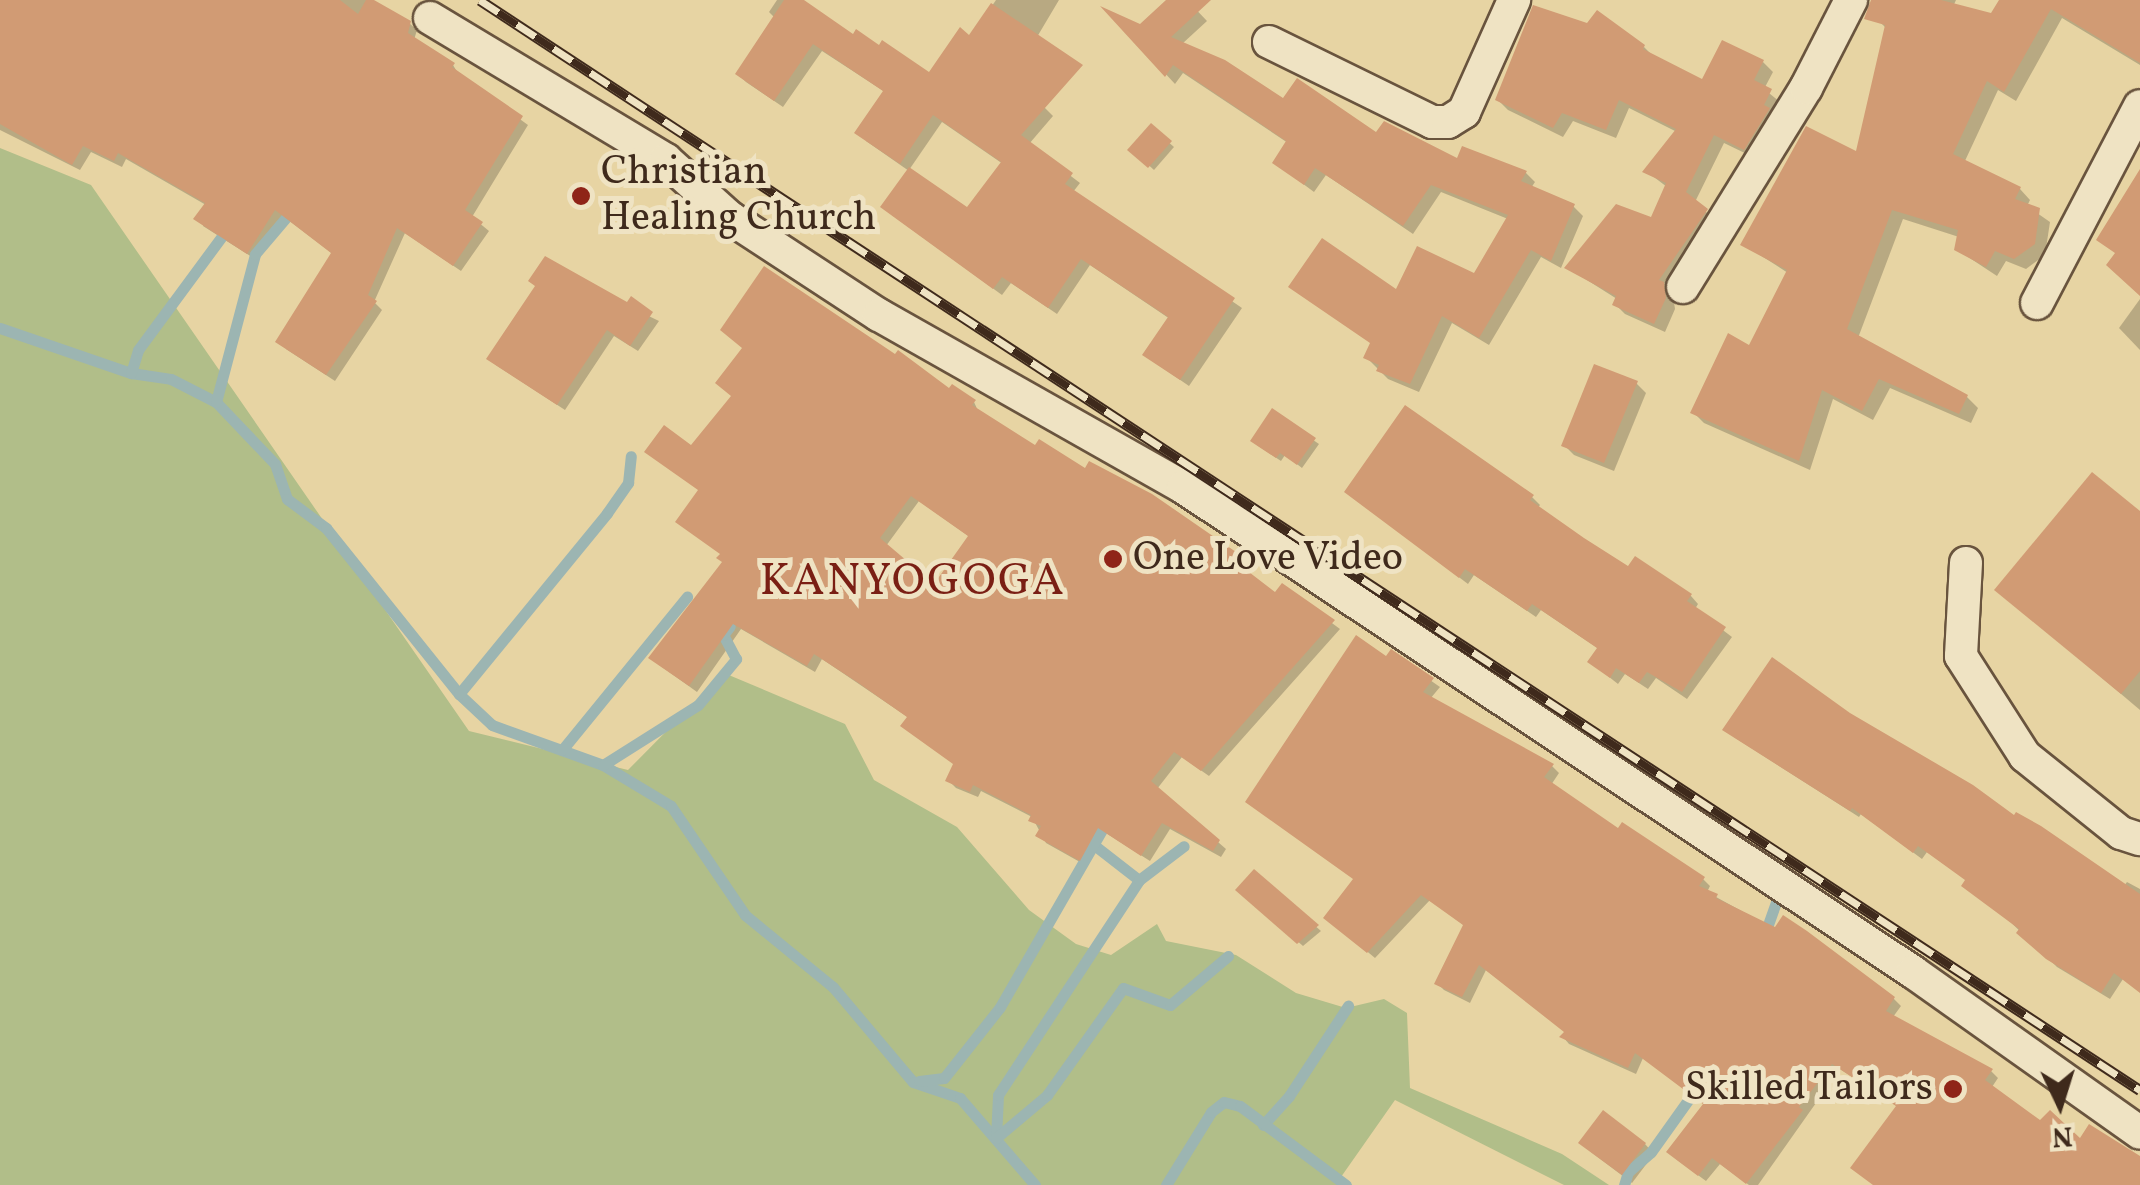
<!DOCTYPE html>
<html>
<head>
<meta charset="utf-8">
<style>
  body { margin:0 }
  #map { position:relative; width:2140px; height:1185px; overflow:hidden; background:#e7d4a3; font-family:Vollkorn,serif }
  div>[style] { position:absolute }
  .green>* { inset:0; background:#b1be89 }
  .shadow>* { inset:0; background:#0003 }
  .stream>* { height:11px; margin:-5.5px; padding:0 5.5px; transform-origin:5.5px; border-radius:5.5px; background:#9cb5b2 }
  .building>* { inset:0; background:#d19b74 }
  .roads { filter:drop-shadow(2px 0 #69543e) drop-shadow(-2px 0 #69543e) drop-shadow(0 2px #69543e) drop-shadow(0 -2px #69543e) }
  .minor>* { height:32px; margin:-16px; padding:0 16px; transform-origin:16px; border-radius:16px; background:#efe3c3 }
  .rail>* { height:11px; margin-top:-5.5px; transform-origin:0; background:repeating-linear-gradient(90deg,#efe3c3 0 22px,#3f2a1c 0 44px); box-sizing:border-box; border-block:2px solid #3f2a1c }
  .dots>* { width:28px; height:28px; translate:-50% -50%; box-sizing:border-box; border:5px solid #efe3c3; border-radius:50% }
  span { translate:-50% -50%; white-space:nowrap; text-align:center; line-height:1.15; -webkit-text-stroke:10px #efe3c3; paint-order:stroke }
  .poi-label { font-size:40px; color:#3f2a1c }
  .left { translate:0 -50%; text-align:left }
  .right { translate:-100% -50%; text-align:right }
  .quarter-label { font-size:45px; color:#7a1f14; letter-spacing:2.5px }
  .north { position:absolute; left:2010px; top:1055px; width:100px; height:100px; -webkit-text-stroke:8px #efe3c3; paint-order:stroke; rotate:176deg; font-size:28px; font-weight:700; line-height:40px; text-align:center; color:#3f2a1c }
  .north::after { content:''; display:block; margin:auto; width:35px; height:45px; background:#3f2a1c; clip-path:polygon(50% 0,100% 100%,50% 72%,0 100%) }
</style>
</head>
<body>
<div id="map">
  <div class="green">
    <i style="clip-path:polygon(0 148px,91px 185px,469px 731px,628px 770px,724px 673px,845px 724px,874px 780px,957px 827px,1029px 910px,1076px 944px,1111px 955px,1157px 924px,1166px 941px,1236px 955px,1296px 993px,1346px 1008px,1384px 999px,1407px 1013px,1410px 1088px,1562px 1154px,1609px 1185px,1564px 1185px,1395px 1100px,1341px 1177px,1352px 1185px,0 1185px)"></i>
  </div>
  <div class="shadow">
    <i style="clip-path:polygon(0 0,369px 0,409px 23px,417px 30px,414px 40px,453px 65px,459px 75px,528px 125px,472px 217px,489px 231px,461px 271px,405px 233px,374px 302px,382px 310px,335px 381px,286px 349px,333px 254px,283px 216px,255px 259px,203px 226px,206px 205px,126px 159px,122px 167px,91px 152px,80px 170px,0 130px)"></i>
    <i style="clip-path:polygon(evenodd,777px 0,799px 0,854px 37px,930px 76px,970px 38px,996px 0,1059px 0,1037px 37px,1045px 108px,1053px 116px,1029px 144px,1080px 183px,1073px 192px,1242px 308px,1189px 386px,1154px 362px,1170px 319px,1090px 265px,1057px 314px,1011px 283px,1002px 295px,892px 215px,909px 171px,866px 141px,885px 92px,822px 51px,783px 107px,746px 82px,738px 74px,775px 18px,769px 12px,777px 0,942px 122px,1003px 164px,968px 211px,909px 170px,942px 122px)"></i>
    <i style="clip-path:polygon(1170px 0,1187px 0,1207px 21px,1182px 44px,1284px 102px,1459px 161px,1526px 173px,1535px 182px,1531px 188px,1574px 207px,1583px 216px,1561px 268px,1541px 257px,1489px 345px,1452px 323px,1419px 392px,1388px 379px,1366px 357px,1397px 292px,1475px 276px,1508px 219px,1441px 192px,1413px 234px,1326px 175px,1314px 192px,1275px 163px,1288px 143px,1183px 73px,1175px 84px,1109px 13px,1141px 26px)"></i>
    <i style="clip-path:polygon(1880px 0,1956px 0,1891px 145px,2004px 0,2140px 0,2140px 65px,2062px 18px,2016px 101px,1998px 90px,1964px 163px,2020px 189px,2030px 200px,2027px 206px,2050px 222px,2045px 255px,2026px 269px,2006px 261px,1997px 276px,1956px 249px,1959px 237px,1903px 219px,1858px 338px,1967px 397px,1978px 408px,1971px 423px,1890px 388px,1873px 420px,1833px 399px,1810px 470px,1704px 423px,1693px 412px,1750px 348px,1788px 273px,1743px 244px,1858px 155px,1886px 28px,1880px 22px)"></i>
    <i style="clip-path:polygon(1644px 47px,1655px 58px,1703px 82px,1763px 62px,1773px 72px,1764px 89px,1780px 102px,1755px 158px,1724px 143px,1695px 202px,1716px 221px,1673px 295px,1675px 309px,1665px 332px,1625px 314px,1615px 304px,1617px 299px,1568px 268px,1652px 220px,1667px 187px,1646px 171px,1677px 132px,1629px 108px,1616px 138px,1573px 121px,1563px 137px,1508px 110px,1498px 100px)"></i>
    <i style="clip-path:polygon(1151px 127px,1174px 147px,1154px 170px,1131px 149px)"></i>
    <i style="clip-path:polygon(537px 287px,628px 306px,659px 321px,638px 351px,614px 336px,565px 410px,496px 365px)"></i>
    <i style="clip-path:polygon(2140px 299px,2140px 350px,2119px 328px)"></i>
    <i style="clip-path:polygon(1636px 383px,1646px 393px,1614px 471px,1574px 455px,1564px 445px)"></i>
    <i style="clip-path:polygon(evenodd,952px 387px,974px 402px,979px 413px,1036px 449px,1234px 554px,1242px 561px,1238px 567px,1275px 596px,1282px 586px,1340px 629px,1209px 776px,1182px 757px,1157px 789px,1226px 849px,1221px 857px,1170px 829px,1150px 861px,1106px 833px,1087px 866px,1046px 843px,1032px 817px,981px 791px,978px 797px,956px 788px,948px 780px,955px 765px,909px 718px,822px 659px,815px 672px,741px 629px,697px 692px,658px 664px,725px 563px,700px 491px,692px 448px,949px 392px,952px 387px,919px 501px,970px 537px,934px 588px,886px 546px,919px 501px)"></i>
    <i style="clip-path:polygon(1272px 412px,1319px 444px,1302px 468px,1285px 455px,1281px 461px,1257px 445px)"></i>
    <i style="clip-path:polygon(1532px 497px,1540px 505px,1537px 509px,1629px 570px,1636px 559px,1691px 596px,1698px 604px,1695px 609px,1732px 637px,1687px 699px,1656px 678px,1648px 689px,1625px 674px,1618px 684px,1590px 662px,1599px 649px,1541px 610px,1536px 617px,1474px 575px,1468px 584px,1355px 499px)"></i>
    <i style="clip-path:polygon(2140px 514px,2140px 710px,1998px 590px)"></i>
    <i style="clip-path:polygon(1391px 653px,1440px 687px,1430px 699px,1552px 766px,1559px 773px,1551px 785px,1618px 831px,1703px 879px,1710px 886px,1707px 892px,1776px 930px,1805px 934px,1894px 999px,1901px 1006px,1893px 1017px,1991px 1071px,1998px 1078px,1992px 1087px,2041px 1123px,2080px 1142px,2140px 1159px,2140px 1185px,1875px 1185px,1898px 1107px,1840px 1069px,1758px 1185px,1749px 1185px,1720px 1164px,1706px 1181px,1676px 1159px,1705px 1105px,1643px 1058px,1636px 1074px,1569px 1044px,1563px 1037px,1566px 1032px,1486px 970px,1470px 1003px,1444px 990px,1437px 983px,1465px 926px,1430px 900px,1375px 958px,1334px 924px,1355px 880px,1386px 660px)"></i>
    <i style="clip-path:polygon(1849px 715px,2124px 886px,2127px 882px,2140px 889px,2140px 991px,2123px 979px,2110px 999px,2057px 967px,1968px 881px,1927px 852px,1922px 859px,1861px 814px,1859px 817px,1734px 737px)"></i>
    <i style="clip-path:polygon(1254px 873px,1321px 931px,1303px 946px,1239px 890px)"></i>
    <i style="clip-path:polygon(1645px 1144px,1654px 1154px,1632px 1183px,1591px 1152px)"></i>
  </div>
  <div class="stream">
    <i style="left:0;top:328px;width:139px;rotate:19deg"></i>
    <i style="left:131px;top:373px;width:40px;rotate:8.5deg"></i>
    <i style="left:171px;top:379px;width:51px;rotate:27.1deg"></i>
    <i style="left:216px;top:402px;width:86px;rotate:46.4deg"></i>
    <i style="left:275px;top:464px;width:37px;rotate:71deg"></i>
    <i style="left:287px;top:499px;width:49px;rotate:36.6deg"></i>
    <i style="left:326px;top:528px;width:213px;rotate:51.3deg"></i>
    <i style="left:459px;top:694px;width:45px;rotate:43.2deg"></i>
    <i style="left:492px;top:725px;width:118px;rotate:19.8deg"></i>
    <i style="left:603px;top:765px;width:79px;rotate:31.1deg"></i>
    <i style="left:671px;top:806px;width:132px;rotate:55.8deg"></i>
    <i style="left:745px;top:915px;width:114px;rotate:39.3deg"></i>
    <i style="left:833px;top:987px;width:124px;rotate:49.9deg"></i>
    <i style="left:913px;top:1082px;width:50px;rotate:18.8deg"></i>
    <i style="left:960px;top:1098px;width:115px;rotate:49.2deg"></i>
    <i style="left:131px;top:373px;width:24px;rotate:-73deg"></i>
    <i style="left:138px;top:350px;width:152px;rotate:-53.6deg"></i>
    <i style="left:216px;top:402px;width:153px;rotate:-75.2deg"></i>
    <i style="left:255px;top:254px;width:62px;rotate:-49.6deg"></i>
    <i style="left:459px;top:694px;width:234px;rotate:-50.7deg"></i>
    <i style="left:607px;top:513px;width:37px;rotate:-55deg"></i>
    <i style="left:628px;top:483px;width:27px;rotate:-84deg"></i>
    <i style="left:562px;top:750px;width:198px;rotate:-50.8deg"></i>
    <i style="left:603px;top:765px;width:112px;rotate:-32.3deg"></i>
    <i style="left:698px;top:705px;width:60px;rotate:-50.4deg"></i>
    <i style="left:736px;top:659px;width:27px;rotate:-118deg"></i>
    <i style="left:723px;top:635px;width:11px;rotate:-52deg"></i>
    <i style="left:1094px;top:845px;width:57px;rotate:37.9deg"></i>
    <i style="left:1764px;top:936px;width:51px;rotate:-70.5deg"></i>
    <i style="left:919px;top:1081px;width:25px;rotate:-7deg"></i>
    <i style="left:944px;top:1078px;width:90px;rotate:-51.7deg"></i>
    <i style="left:1000px;top:1007px;width:217px;rotate:-60.1deg"></i>
    <i style="left:1263px;top:1125px;width:39px;rotate:-48deg"></i>
    <i style="left:1289px;top:1096px;width:108px;rotate:-56.8deg"></i>
    <i style="left:996px;top:1138px;width:43px;rotate:-87.3deg"></i>
    <i style="left:998px;top:1095px;width:257px;rotate:-56.7deg"></i>
    <i style="left:1139px;top:880px;width:56px;rotate:-37.1deg"></i>
    <i style="left:996px;top:1138px;width:67px;rotate:-40.1deg"></i>
    <i style="left:1047px;top:1095px;width:131px;rotate:-54.6deg"></i>
    <i style="left:1123px;top:988px;width:50px;rotate:19.9deg"></i>
    <i style="left:1170px;top:1005px;width:76px;rotate:-40.2deg"></i>
    <i style="left:1166px;top:1185px;width:86px;rotate:-58.3deg"></i>
    <i style="left:1211px;top:1112px;width:16px;rotate:-38deg"></i>
    <i style="left:1224px;top:1102px;width:16px;rotate:14deg"></i>
    <i style="left:1240px;top:1106px;width:132px;rotate:36.7deg"></i>
    <i style="left:1624px;top:1185px;width:14px;rotate:-73deg"></i>
    <i style="left:1628px;top:1172px;width:30px;rotate:-41deg"></i>
    <i style="left:1651px;top:1152px;width:81px;rotate:-54.5deg"></i>
  </div>
  <div class="building">
    <i style="clip-path:polygon(0 0,340px 0,358px 14px,366px 0,374px 0,411px 21px,408px 33px,455px 63px,452px 67px,523px 116px,465px 210px,483px 222px,453px 266px,397px 228px,368px 295px,377px 301px,326px 375px,275px 342px,331px 253px,275px 210px,247px 254px,193px 219px,205px 203px,118px 153px,114px 161px,83px 146px,72px 165px,0 124px)"></i>
    <i style="clip-path:polygon(784px 0,804px 0,853px 34px,856px 29px,879px 45px,882px 40px,929px 72px,960px 27px,969px 35px,991px 3px,1083px 65px,1021px 135px,1073px 173px,1065px 184px,1235px 298px,1180px 380px,1142px 355px,1168px 317px,1081px 259px,1048px 308px,1002px 277px,993px 289px,880px 207px,909px 167px,967px 207px,1001px 162px,933px 115px,900px 164px,854px 133px,883px 91px,813px 44px,774px 101px,735px 74px)"></i>
    <i style="clip-path:polygon(1166px 0,1211px 0,1171px 37px,1225px 60px,1283px 98px,1297px 78px,1376px 132px,1384px 121px,1457px 158px,1462px 146px,1527px 171px,1521px 181px,1575px 204px,1551px 261px,1531px 250px,1479px 338px,1442px 316px,1410px 384px,1376px 371px,1379px 365px,1363px 358px,1370px 343px,1288px 287px,1322px 238px,1396px 289px,1417px 246px,1474px 273px,1508px 215px,1431px 185px,1403px 226px,1315px 168px,1304px 185px,1272px 163px,1286px 141px,1173px 65px,1165px 77px,1100px 6px,1140px 24px)"></i>
    <i style="clip-path:polygon(1871px 0,1941px 0,1991px 13px,1999px 0,2140px 0,2140px 63px,2051px 9px,2004px 92px,1987px 81px,1953px 154px,2021px 187px,2015px 199px,2040px 208px,2035px 244px,2014px 259px,1995px 251px,1986px 267px,1954px 250px,1958px 230px,1892px 210px,1847px 329px,1968px 395px,1959px 414px,1879px 379px,1862px 411px,1822px 390px,1799px 461px,1690px 413px,1728px 333px,1749px 345px,1787px 270px,1740px 245px,1806px 126px,1856px 151px,1885px 25px,1864px 19px)"></i>
    <i style="clip-path:polygon(1533px 5px,1587px 23px,1597px 10px,1645px 45px,1643px 49px,1702px 79px,1722px 40px,1764px 60px,1754px 80px,1772px 89px,1764px 105px,1770px 108px,1744px 150px,1714px 135px,1686px 192px,1708px 209px,1659px 280px,1664px 282px,1666px 298px,1654px 324px,1612px 305px,1616px 296px,1564px 268px,1616px 204px,1651px 217px,1666px 183px,1642px 172px,1676px 129px,1619px 100px,1606px 130px,1562px 113px,1553px 128px,1495px 100px)"></i>
    <i style="clip-path:polygon(1151px 123px,1172px 141px,1148px 168px,1127px 150px)"></i>
    <i style="clip-path:polygon(2140px 169px,2140px 296px,2106px 265px,2115px 253px,2096px 240px)"></i>
    <i style="clip-path:polygon(545px 256px,627px 302px,631px 296px,653px 312px,630px 346px,607px 330px,557px 405px,486px 359px,535px 286px,528px 281px)"></i>
    <i style="clip-path:polygon(evenodd,764px 266px,895px 354px,898px 350px,949px 388px,952px 384px,976px 400px,972px 405px,1035px 445px,1039px 439px,1085px 468px,1089px 461px,1152px 494px,1236px 552px,1232px 559px,1275px 592px,1282px 583px,1335px 620px,1201px 771px,1174px 752px,1151px 781px,1220px 840px,1213px 851px,1162px 823px,1141px 856px,1098px 828px,1080px 861px,1035px 836px,1041px 826px,1028px 821px,1031px 815px,973px 785px,970px 792px,945px 781px,953px 764px,900px 726px,907px 717px,857px 682px,814px 654px,807px 666px,733px 624px,689px 686px,648px 658px,722px 562px,716px 558px,720px 554px,675px 522px,698px 490px,644px 452px,664px 425px,691px 445px,731px 396px,715px 383px,742px 348px,720px 330px,764px 266px,911px 496px,968px 536px,934px 584px,880px 538px,911px 496px)"></i>
    <i style="clip-path:polygon(1594px 364px,1638px 381px,1604px 463px,1561px 446px)"></i>
    <i style="clip-path:polygon(1405px 405px,1534px 495px,1530px 500px,1584px 538px,1628px 566px,1635px 556px,1692px 594px,1687px 601px,1726px 627px,1682px 692px,1647px 672px,1639px 683px,1616px 668px,1610px 678px,1587px 662px,1597px 648px,1532px 604px,1527px 611px,1465px 569px,1459px 578px,1344px 492px)"></i>
    <i style="clip-path:polygon(1272px 408px,1316px 438px,1297px 465px,1280px 453px,1276px 458px,1250px 441px)"></i>
    <i style="clip-path:polygon(2092px 472px,2140px 511px,2140px 671px,2121px 694px,1994px 590px)"></i>
    <i style="clip-path:polygon(1356px 635px,1386px 656px,1391px 649px,1434px 678px,1423px 692px,1554px 764px,1544px 777px,1618px 828px,1622px 822px,1705px 877px,1699px 886px,1718px 894px,1716px 898px,1775px 927px,1783px 915px,1807px 931px,1895px 997px,1886px 1011px,1993px 1069px,1985px 1080px,2040px 1120px,2050px 1110px,2080px 1138px,2089px 1124px,2140px 1156px,2140px 1185px,1873px 1185px,1850px 1168px,1896px 1106px,1832px 1064px,1799px 1107px,1803px 1110px,1746px 1184px,1712px 1158px,1698px 1176px,1666px 1152px,1703px 1104px,1635px 1053px,1628px 1068px,1559px 1037px,1564px 1032px,1479px 965px,1462px 997px,1434px 984px,1463px 925px,1421px 895px,1367px 953px,1323px 918px,1353px 879px,1245px 802px)"></i>
    <i style="clip-path:polygon(1772px 657px,1850px 713px,1973px 785px,2014px 815px,2016px 812px,2041px 826px,2140px 894px,2140px 993px,2114px 973px,2101px 993px,2046px 959px,2016px 933px,2019px 929px,1961px 886px,1965px 880px,1918px 846px,1913px 853px,1852px 808px,1850px 811px,1722px 730px)"></i>
    <i style="clip-path:polygon(1254px 869px,1319px 925px,1297px 944px,1235px 890px)"></i>
    <i style="clip-path:polygon(1603px 1110px,1646px 1143px,1622px 1175px,1578px 1143px)"></i>
  </div>
  <div class="roads">
    <div class="minor">
      <i style="left:430px;top:18px;width:275px;rotate:31deg"></i>
      <i style="left:666px;top:160px;width:85px;rotate:42.1deg"></i>
      <i style="left:729px;top:217px;width:179px;rotate:33.2deg"></i>
      <i style="left:879px;top:315px;width:349px;rotate:29.5deg"></i>
      <i style="left:1183px;top:487px;width:876px;rotate:33.6deg"></i>
      <i style="left:1913px;top:972px;width:278px;rotate:35.3deg"></i>
      <i style="left:1269px;top:42px;width:182px;rotate:26.1deg"></i>
      <i style="left:1432px;top:122px;width:16px"></i>
      <i style="left:1448px;top:122px;width:19px;rotate:-32deg"></i>
      <i style="left:1464px;top:112px;width:123px;rotate:-65.9deg"></i>
      <i style="left:1683px;top:287px;width:234px;rotate:-58.3deg"></i>
      <i style="left:1806px;top:88px;width:99px;rotate:-62.9deg"></i>
      <i style="left:2037px;top:303px;width:222px;rotate:-62.4deg"></i>
      <i style="left:1966px;top:563px;width:93px;rotate:93.1deg"></i>
      <i style="left:1961px;top:656px;width:119px;rotate:57.4deg"></i>
      <i style="left:2025px;top:756px;width:123px;rotate:38.7deg"></i>
      <i style="left:2121px;top:833px;width:20px;rotate:18deg"></i>
    </div>
  </div>
  <div class="rail">
    <i style="left:480px;top:0;width:1986px;rotate:33.29deg"></i>
  </div>
  <div class="dots">
    <i style="left:581px;top:196px;background:#8f2418"></i>
    <i style="left:1113px;top:559px;background:#8f2418"></i>
    <i style="left:1953px;top:1089px;background:#8f2418"></i>
  </div>
  <div class="poi-label">
    <span class="left" style="left:601px;top:196px">Christian<br>Healing Church</span>
    <span class="left" style="left:1133px;top:559px">One Love Video</span>
    <span class="right" style="left:1933px;top:1089px">Skilled Tailors</span>
  </div>
  <div class="quarter-label">
    <span style="left:913px;top:583px">KANYOGOGA</span>
  </div>
  <div class="north">N</div>
</div>
</body>
</html>
